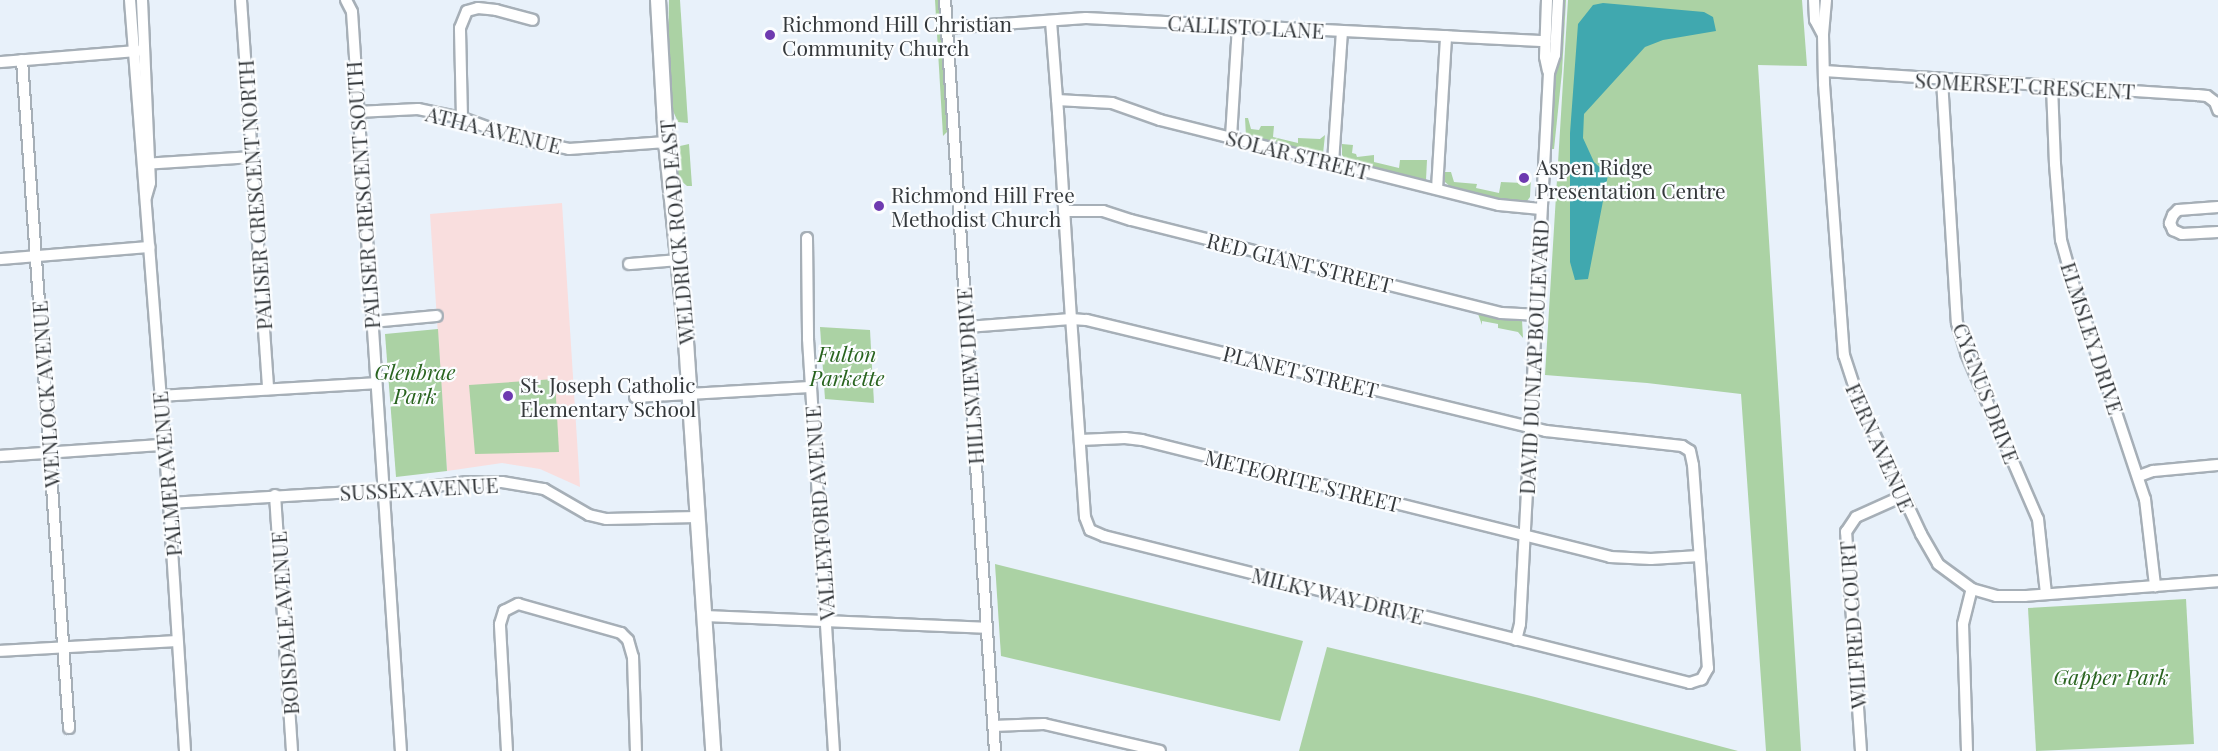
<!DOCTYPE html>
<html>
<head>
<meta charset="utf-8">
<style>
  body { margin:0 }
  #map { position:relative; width:2218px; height:751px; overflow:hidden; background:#e8f1fa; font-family:"Playfair Display",serif }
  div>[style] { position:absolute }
  .industrial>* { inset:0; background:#f9dede }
  .green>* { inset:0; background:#abd2a4 }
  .water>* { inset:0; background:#40a8af }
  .roads { filter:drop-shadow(2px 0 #a6afb7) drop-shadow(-2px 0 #a6afb7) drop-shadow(0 2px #a6afb7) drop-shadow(0 -2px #a6afb7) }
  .minor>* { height:10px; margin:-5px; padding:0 5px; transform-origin:5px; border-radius:5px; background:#fff }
  .tertiary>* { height:14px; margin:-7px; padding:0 7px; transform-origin:7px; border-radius:7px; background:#fff }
  .dots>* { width:16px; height:16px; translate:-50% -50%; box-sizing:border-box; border:3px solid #fbfdff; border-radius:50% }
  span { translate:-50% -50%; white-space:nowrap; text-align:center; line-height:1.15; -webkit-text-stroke:4.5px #fbfdff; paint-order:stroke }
  .poi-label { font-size:21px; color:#34383b }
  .left { translate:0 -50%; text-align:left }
  .street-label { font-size:21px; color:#34383b }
  .park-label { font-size:21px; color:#28631e; font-style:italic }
</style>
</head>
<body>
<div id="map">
  <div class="industrial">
    <i style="clip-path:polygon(562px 203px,580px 487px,540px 469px,502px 463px,447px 471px,430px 214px)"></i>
  </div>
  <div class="green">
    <i style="clip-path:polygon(669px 0,680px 0,688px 123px,678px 122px,673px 111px,668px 46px)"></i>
    <i style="clip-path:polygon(935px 0,939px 0,947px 132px,943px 136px)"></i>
    <i style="clip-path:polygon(1562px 0,1566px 0,1562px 72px,1554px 149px,1550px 149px)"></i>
    <i style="clip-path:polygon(1568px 0,1802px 0,1807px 66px,1758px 65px,1801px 751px,1766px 751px,1741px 394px,1647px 383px,1545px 375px)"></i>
    <i style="clip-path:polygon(1245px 118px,1248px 118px,1251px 129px,1259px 130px,1261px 126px,1274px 126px,1273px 137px,1298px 143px,1298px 138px,1320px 139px,1325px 135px,1323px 154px,1246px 136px)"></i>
    <i style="clip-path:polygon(689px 144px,692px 186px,687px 186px,678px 178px,676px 155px,680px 146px)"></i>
    <i style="clip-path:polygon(1342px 144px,1353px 145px,1352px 153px,1356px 154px,1357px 157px,1374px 155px,1374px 162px,1399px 168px,1400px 160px,1427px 160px,1426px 180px,1348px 162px,1342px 155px)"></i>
    <i style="clip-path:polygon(1445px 172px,1451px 172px,1454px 182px,1477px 184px,1476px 188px,1499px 193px,1501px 182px,1523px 183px,1523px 179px,1531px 177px,1530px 197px,1527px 201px,1503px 200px,1452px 188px,1445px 182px)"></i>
    <i style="clip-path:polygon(1478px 314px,1522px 320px,1523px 338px,1518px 332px,1498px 328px,1498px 324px,1482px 321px,1482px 325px)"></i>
    <i style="clip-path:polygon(820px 327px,870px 330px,874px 403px,825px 399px)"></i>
    <i style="clip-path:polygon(438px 329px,447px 471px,396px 477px,385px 334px)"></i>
    <i style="clip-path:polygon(555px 379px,559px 452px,475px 454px,469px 385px)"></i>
    <i style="clip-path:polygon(995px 564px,1303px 641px,1280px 721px,1001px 656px)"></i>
    <i style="clip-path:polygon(2186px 599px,2194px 744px,2036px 751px,2028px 608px)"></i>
    <i style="clip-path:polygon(1327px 647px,1535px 697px,1738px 751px,1299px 751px)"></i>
  </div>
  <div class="water">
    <i style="clip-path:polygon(1603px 3px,1704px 12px,1713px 17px,1716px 31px,1663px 40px,1645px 47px,1584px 114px,1583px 138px,1594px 162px,1608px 175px,1588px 279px,1575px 280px,1570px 262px,1570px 133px,1578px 24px,1593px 5px)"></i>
  </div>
  <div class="roads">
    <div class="minor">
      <i style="left:130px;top:0;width:505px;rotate:85.57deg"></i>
      <i style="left:169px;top:503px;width:249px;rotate:86.3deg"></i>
      <i style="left:142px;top:0;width:183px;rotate:87.5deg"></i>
      <i style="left:150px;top:183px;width:15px;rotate:106deg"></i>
      <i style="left:241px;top:0;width:390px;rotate:86deg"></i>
      <i style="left:346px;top:0;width:13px;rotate:63deg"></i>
      <i style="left:352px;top:12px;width:741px;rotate:86.21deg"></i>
      <i style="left:945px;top:0;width:753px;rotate:86.19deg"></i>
      <i style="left:1547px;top:0;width:57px;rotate:92deg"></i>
      <i style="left:1545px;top:57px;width:14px;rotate:78deg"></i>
      <i style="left:1814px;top:0;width:20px;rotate:87deg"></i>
      <i style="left:1815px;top:20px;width:17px;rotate:62deg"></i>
      <i style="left:1826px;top:0;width:35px;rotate:95deg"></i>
      <i style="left:1823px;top:35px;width:49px;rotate:88.8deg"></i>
      <i style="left:1824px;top:84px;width:272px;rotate:85.8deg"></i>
      <i style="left:1844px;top:355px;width:48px;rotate:71.9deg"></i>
      <i style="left:1859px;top:401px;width:147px;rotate:65deg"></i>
      <i style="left:1921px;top:534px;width:34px;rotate:60deg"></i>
      <i style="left:1938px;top:564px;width:42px;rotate:36.3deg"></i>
      <i style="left:1972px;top:589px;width:25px;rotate:16deg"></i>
      <i style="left:1996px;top:596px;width:29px"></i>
      <i style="left:2025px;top:596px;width:194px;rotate:-4.4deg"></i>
      <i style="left:947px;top:28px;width:139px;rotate:-4.1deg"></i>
      <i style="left:1086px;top:18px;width:460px;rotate:2.9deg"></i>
      <i style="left:22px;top:60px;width:670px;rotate:85.98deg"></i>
      <i style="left:0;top:62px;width:138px;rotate:-4.6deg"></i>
      <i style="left:1824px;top:71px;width:374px;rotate:3.7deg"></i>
      <i style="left:2197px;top:95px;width:10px;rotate:6deg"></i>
      <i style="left:2207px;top:96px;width:10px;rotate:37deg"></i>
      <i style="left:2215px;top:102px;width:9px;rotate:69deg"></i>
      <i style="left:1942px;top:80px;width:243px;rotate:86.5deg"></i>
      <i style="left:1957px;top:323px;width:31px;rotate:73deg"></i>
      <i style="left:1966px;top:353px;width:181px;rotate:66.6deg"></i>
      <i style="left:2038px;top:519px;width:75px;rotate:83.9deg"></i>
      <i style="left:2052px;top:86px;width:78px;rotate:87.8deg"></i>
      <i style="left:2055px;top:164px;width:76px;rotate:85.5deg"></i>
      <i style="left:2061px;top:240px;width:45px;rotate:74.4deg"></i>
      <i style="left:2073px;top:283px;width:228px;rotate:71.6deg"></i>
      <i style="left:2145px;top:499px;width:88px;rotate:83.4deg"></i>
      <i style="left:1057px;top:100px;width:55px;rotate:3.1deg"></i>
      <i style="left:1112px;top:103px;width:51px;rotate:19.5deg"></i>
      <i style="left:1160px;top:120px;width:349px;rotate:14.1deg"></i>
      <i style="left:1499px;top:205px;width:42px;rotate:5.4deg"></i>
      <i style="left:357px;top:112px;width:61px;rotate:-2.8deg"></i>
      <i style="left:418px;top:109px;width:45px;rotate:11.6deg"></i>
      <i style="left:462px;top:118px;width:59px;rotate:20deg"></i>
      <i style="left:517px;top:138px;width:53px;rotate:11.9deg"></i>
      <i style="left:569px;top:149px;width:97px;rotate:-4.1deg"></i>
      <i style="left:462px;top:118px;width:90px;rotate:-91.3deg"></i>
      <i style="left:460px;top:28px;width:18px;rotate:-68deg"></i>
      <i style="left:467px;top:11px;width:11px;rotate:-15deg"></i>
      <i style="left:478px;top:8px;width:18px;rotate:6deg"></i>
      <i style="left:496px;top:10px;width:38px;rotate:15deg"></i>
      <i style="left:1231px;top:137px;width:111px;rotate:-86.4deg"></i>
      <i style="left:1333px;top:163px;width:132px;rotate:-86.1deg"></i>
      <i style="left:144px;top:164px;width:108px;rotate:-3.7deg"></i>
      <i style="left:1437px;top:189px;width:153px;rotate:-86.6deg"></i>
      <i style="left:2218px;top:207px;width:40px;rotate:175.7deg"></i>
      <i style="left:2178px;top:210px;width:7px;rotate:135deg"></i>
      <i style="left:2173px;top:215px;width:9px;rotate:111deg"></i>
      <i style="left:2170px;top:223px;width:8px;rotate:67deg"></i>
      <i style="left:2173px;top:230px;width:10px;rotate:24deg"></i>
      <i style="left:2182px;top:234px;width:36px;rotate:-3deg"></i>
      <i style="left:1064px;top:211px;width:39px"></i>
      <i style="left:1103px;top:211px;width:29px;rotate:18deg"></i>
      <i style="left:1131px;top:220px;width:382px;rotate:14.1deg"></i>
      <i style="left:1501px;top:313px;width:34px;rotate:3deg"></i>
      <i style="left:807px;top:238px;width:101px;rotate:89.4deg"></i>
      <i style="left:808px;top:339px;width:413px;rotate:86.4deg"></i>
      <i style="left:0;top:259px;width:150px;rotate:-4.6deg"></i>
      <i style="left:629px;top:264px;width:51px;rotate:-4.5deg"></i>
      <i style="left:371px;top:322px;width:66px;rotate:-5.2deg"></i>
      <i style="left:967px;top:327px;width:104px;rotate:-4.4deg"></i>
      <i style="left:1071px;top:319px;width:16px;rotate:4deg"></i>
      <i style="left:1087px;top:320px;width:472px;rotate:13.6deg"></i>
      <i style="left:1546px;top:431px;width:137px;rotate:6.3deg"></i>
      <i style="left:1682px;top:446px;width:9px;rotate:32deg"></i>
      <i style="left:1690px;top:451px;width:14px;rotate:78deg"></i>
      <i style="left:1693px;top:465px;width:204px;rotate:85.8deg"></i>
      <i style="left:1708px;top:668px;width:13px;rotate:119deg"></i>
      <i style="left:1702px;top:679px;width:13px;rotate:162deg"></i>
      <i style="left:1690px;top:683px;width:604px;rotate:-165.92deg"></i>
      <i style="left:1104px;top:536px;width:15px;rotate:-157deg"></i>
      <i style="left:1090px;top:530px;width:14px;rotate:-111deg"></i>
      <i style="left:1085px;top:517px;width:198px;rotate:-94deg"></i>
      <i style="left:1071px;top:319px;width:207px;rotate:-93.6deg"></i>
      <i style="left:1058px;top:112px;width:91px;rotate:-94.4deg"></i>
      <i style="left:159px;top:396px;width:216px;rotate:-3.4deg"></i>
      <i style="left:635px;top:397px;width:175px;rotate:-3.3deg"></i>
      <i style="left:1080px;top:440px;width:45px;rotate:-2.5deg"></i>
      <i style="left:1125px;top:438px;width:17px;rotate:7deg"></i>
      <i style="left:1142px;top:440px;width:482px;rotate:14deg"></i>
      <i style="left:1610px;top:557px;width:41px;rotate:2.8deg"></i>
      <i style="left:1651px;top:559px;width:48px;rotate:-3.6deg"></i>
      <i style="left:0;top:456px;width:163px;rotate:-3.9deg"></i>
      <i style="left:2139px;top:476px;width:15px;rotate:-20deg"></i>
      <i style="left:2153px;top:471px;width:65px;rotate:-5.3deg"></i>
      <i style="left:275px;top:495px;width:257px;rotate:86.2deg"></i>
      <i style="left:169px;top:503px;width:251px;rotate:-3.4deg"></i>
      <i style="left:420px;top:488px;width:48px;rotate:-7.1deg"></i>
      <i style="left:468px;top:482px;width:34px"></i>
      <i style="left:502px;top:482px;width:43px;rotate:9.5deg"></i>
      <i style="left:544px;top:489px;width:52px;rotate:30deg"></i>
      <i style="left:589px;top:515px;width:17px;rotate:13deg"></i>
      <i style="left:606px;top:519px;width:92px;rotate:-1.2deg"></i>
      <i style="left:704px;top:616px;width:282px;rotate:2.4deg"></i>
      <i style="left:1516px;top:640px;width:16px;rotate:-76deg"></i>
      <i style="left:1520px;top:624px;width:552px;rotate:-86.99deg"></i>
      <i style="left:1549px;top:73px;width:19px;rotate:-72deg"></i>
      <i style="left:1555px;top:55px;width:55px;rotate:-86.9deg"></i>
      <i style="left:0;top:651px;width:177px;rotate:-3.2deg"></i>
      <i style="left:993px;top:726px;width:51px;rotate:-2.2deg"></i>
      <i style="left:1044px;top:724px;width:119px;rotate:13.1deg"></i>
      <i style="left:507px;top:751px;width:127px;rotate:-93.2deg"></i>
      <i style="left:500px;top:624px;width:14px;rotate:-73deg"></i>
      <i style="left:504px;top:611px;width:16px;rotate:-27deg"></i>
      <i style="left:518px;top:604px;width:107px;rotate:15.7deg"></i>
      <i style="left:621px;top:633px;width:10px;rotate:45deg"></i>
      <i style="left:628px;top:640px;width:18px;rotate:74deg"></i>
      <i style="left:633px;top:657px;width:94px;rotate:88.2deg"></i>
      <i style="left:1861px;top:751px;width:220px;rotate:-93.9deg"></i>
      <i style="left:1846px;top:532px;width:18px;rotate:-56deg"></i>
      <i style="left:1856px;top:517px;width:51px;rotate:-24.1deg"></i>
      <i style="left:1967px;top:751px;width:127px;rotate:-91.8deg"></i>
      <i style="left:1963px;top:624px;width:36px;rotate:-76deg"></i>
    </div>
    <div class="tertiary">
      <i style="left:658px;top:0;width:142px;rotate:86.8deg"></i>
      <i style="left:666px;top:142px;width:185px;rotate:84.1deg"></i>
      <i style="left:685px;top:326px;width:426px;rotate:86.2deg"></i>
    </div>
  </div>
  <div class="dots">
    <i style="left:770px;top:35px;background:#6e3ab0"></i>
    <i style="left:1524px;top:178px;background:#6e3ab0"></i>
    <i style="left:879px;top:206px;background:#6e3ab0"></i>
    <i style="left:508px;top:396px;background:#6e3ab0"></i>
  </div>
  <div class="poi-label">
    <span class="left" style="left:782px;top:35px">Richmond Hill Christian<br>Community Church</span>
    <span class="left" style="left:1536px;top:178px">Aspen Ridge<br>Presentation Centre</span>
    <span class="left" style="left:891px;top:206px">Richmond Hill Free<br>Methodist Church</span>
    <span class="left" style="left:520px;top:396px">St. Joseph Catholic<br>Elementary School</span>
  </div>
  <div class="street-label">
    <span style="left:1246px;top:26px;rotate:3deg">CALLISTO LANE</span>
    <span style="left:2025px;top:85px;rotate:3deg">SOMERSET CRESCENT</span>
    <span style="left:494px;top:129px;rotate:14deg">ATHA AVENUE</span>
    <span style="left:1298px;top:154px;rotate:14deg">SOLAR STREET</span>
    <span style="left:254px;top:195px;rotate:-94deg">PALISER CRESCENT NORTH</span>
    <span style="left:362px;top:195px;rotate:-94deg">PALISER CRESCENT SOUTH</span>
    <span style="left:676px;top:232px;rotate:-95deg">WELDRICK ROAD EAST</span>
    <span style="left:1300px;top:262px;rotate:14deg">RED GIANT STREET</span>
    <span style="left:2093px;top:338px;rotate:72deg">ELMSLEY DRIVE</span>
    <span style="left:1533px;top:357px;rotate:-87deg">DAVID DUNLAP BOULEVARD</span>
    <span style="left:1301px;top:371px;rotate:14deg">PLANET STREET</span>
    <span style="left:969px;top:376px;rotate:-94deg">HILLSVIEW DRIVE</span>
    <span style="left:1987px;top:393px;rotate:69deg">CYGNUS DRIVE</span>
    <span style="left:45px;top:394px;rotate:-94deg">WENLOCK AVENUE</span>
    <span style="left:1881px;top:447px;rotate:66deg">FERN AVENUE</span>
    <span style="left:166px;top:474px;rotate:-95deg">PALMER AVENUE</span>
    <span style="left:1303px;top:480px;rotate:14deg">METEORITE STREET</span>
    <span style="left:419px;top:488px;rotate:-3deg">SUSSEX AVENUE</span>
    <span style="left:819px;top:513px;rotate:-94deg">VALLEYFORD AVENUE</span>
    <span style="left:1338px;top:595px;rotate:14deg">MILKY WAY DRIVE</span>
    <span style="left:284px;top:623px;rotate:-94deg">BOISDALE AVENUE</span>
    <span style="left:1852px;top:625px;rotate:-94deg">WILFRED COURT</span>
  </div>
  <div class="park-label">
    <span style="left:847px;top:365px">Fulton<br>Parkette</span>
    <span style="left:415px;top:383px">Glenbrae<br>Park</span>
    <span style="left:2111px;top:676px">Gapper Park</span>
  </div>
</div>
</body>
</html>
